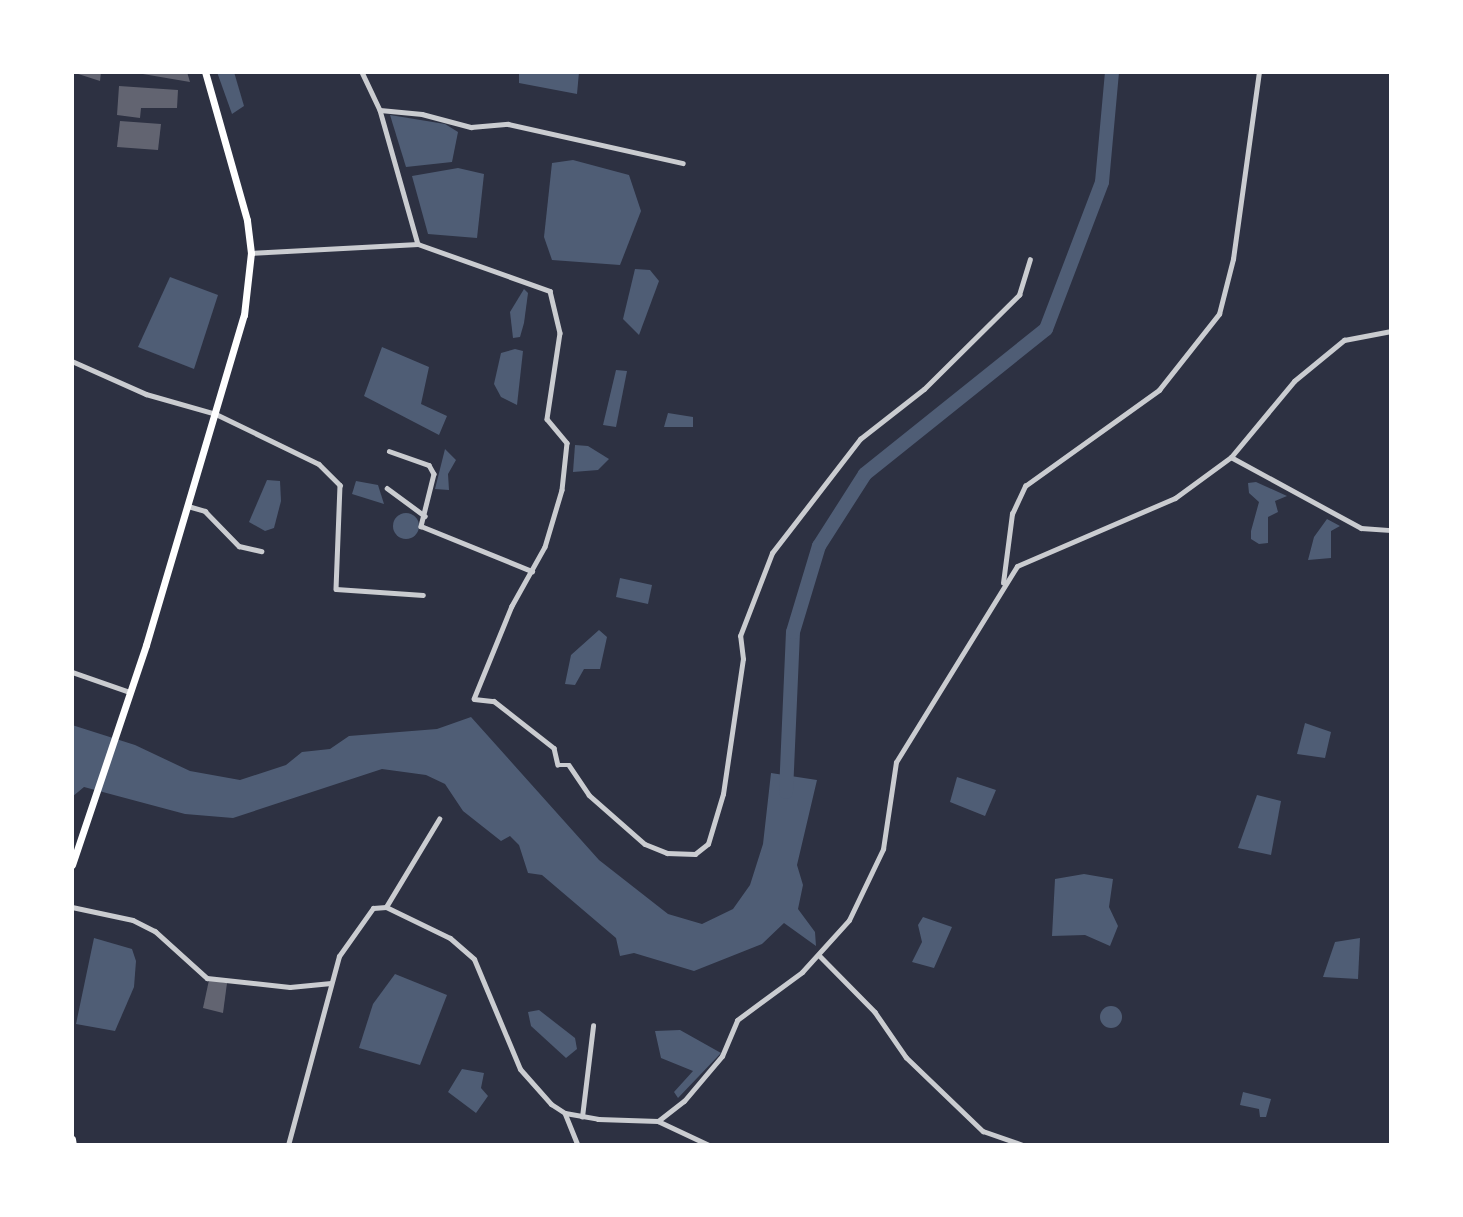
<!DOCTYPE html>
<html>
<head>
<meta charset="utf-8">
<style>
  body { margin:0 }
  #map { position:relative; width:1463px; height:1217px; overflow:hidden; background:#2d3142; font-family:"Titillium Web",sans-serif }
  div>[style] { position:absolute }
  .water>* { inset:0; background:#4f5d75 }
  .round { border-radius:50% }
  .river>* { height:14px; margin:-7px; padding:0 7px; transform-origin:7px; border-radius:7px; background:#4f5d75 }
  .building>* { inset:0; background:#626471 }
  .minor>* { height:4.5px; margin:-2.25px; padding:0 2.25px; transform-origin:2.25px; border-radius:2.25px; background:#caccd0 }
  .tertiary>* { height:5px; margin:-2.5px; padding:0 2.5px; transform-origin:2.5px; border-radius:2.5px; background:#caccd0 }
  .primary>* { height:7px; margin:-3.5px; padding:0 3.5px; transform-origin:3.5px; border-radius:3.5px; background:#fff }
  span { translate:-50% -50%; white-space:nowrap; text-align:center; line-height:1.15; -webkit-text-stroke:5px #fff; paint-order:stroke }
  .frame { position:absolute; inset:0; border:74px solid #fff; pointer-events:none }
</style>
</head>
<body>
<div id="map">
  <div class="water">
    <i style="clip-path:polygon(217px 72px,234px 72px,244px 106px,232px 114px)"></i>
    <i style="clip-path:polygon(519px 72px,579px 72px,577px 94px,519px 83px)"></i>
    <i style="clip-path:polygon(390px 115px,445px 124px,458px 132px,452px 162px,406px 167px)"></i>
    <i style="clip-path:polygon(573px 160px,629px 175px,641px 211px,620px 265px,552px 260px,544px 237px,552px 163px)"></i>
    <i style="clip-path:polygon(458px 168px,484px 174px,477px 238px,428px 234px,412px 176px)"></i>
    <i style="clip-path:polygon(635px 269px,650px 270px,659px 281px,639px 335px,623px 319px)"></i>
    <i style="clip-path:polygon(170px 277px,218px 295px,194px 369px,138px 347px)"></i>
    <i style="clip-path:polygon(524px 289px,528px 293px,524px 323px,520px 337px,513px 338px,510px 312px)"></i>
    <i style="clip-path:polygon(382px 347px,429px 367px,421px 404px,447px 416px,439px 435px,364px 396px)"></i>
    <i style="clip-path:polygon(515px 349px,523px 351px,517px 405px,501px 397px,494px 384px,501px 353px)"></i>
    <i style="clip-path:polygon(616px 370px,627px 371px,616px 427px,603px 425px)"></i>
    <i style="clip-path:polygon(668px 413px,693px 417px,693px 427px,664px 427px)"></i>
    <i style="clip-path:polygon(575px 445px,588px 446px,609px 459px,598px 470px,573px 472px)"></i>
    <i style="clip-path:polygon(445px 449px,456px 460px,448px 474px,449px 490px,435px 489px)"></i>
    <i style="clip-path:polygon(267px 480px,280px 481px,281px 501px,274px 528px,265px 531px,249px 522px)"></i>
    <i style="clip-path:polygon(356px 481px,378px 485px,384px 504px,352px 494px)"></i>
    <i style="clip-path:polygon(1256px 482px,1287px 496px,1275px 501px,1278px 512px,1268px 517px,1268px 543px,1259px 544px,1251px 539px,1251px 531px,1259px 502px,1249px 493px,1248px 483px)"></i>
    <i class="round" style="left:393px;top:513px;width:26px;height:26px"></i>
    <i style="clip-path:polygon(1327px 519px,1340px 526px,1331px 531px,1331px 558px,1308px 560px,1314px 537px)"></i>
    <i style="clip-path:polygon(620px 578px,652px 585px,648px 604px,616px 597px)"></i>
    <i style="clip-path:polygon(599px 630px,607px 637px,600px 669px,584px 669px,575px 685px,565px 684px,571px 655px)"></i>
    <i style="clip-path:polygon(471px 717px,599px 860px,668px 914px,702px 924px,733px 909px,750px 885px,763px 844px,771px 773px,817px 780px,797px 865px,803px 885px,798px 909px,815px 932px,816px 946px,784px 923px,762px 944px,694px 971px,634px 953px,620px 956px,616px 938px,542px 875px,528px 873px,519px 845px,510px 836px,501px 841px,463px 811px,445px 784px,426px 775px,382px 769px,233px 818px,185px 814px,84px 787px,72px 797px,72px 725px,135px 745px,190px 771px,240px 780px,286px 765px,302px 752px,330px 749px,349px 736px,437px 729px)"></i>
    <i style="clip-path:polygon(1305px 723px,1331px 732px,1325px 758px,1297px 754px)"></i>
    <i style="clip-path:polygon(957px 777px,996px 790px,985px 816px,950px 802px)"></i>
    <i style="clip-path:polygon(1257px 795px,1281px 801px,1271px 855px,1238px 848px)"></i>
    <i style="clip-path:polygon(1084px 874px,1113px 879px,1109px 907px,1118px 926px,1110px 946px,1085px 935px,1052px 936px,1055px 879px)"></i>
    <i style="clip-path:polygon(923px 917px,952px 927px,934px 968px,912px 962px,922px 942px,918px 925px)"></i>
    <i style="clip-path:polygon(94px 938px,132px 949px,136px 961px,134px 987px,115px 1031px,76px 1024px)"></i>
    <i style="clip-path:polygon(1360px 938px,1358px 979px,1323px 977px,1335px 942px)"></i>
    <i style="clip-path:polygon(395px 974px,447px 995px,420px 1065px,359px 1048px,373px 1004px)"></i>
    <i class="round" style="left:1100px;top:1006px;width:22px;height:22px"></i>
    <i style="clip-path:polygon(539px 1010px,575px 1038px,577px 1049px,566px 1058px,531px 1026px,528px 1012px)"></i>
    <i style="clip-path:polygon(680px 1030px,721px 1053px,678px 1098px,674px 1092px,693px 1071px,661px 1058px,655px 1031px)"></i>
    <i style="clip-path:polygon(462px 1069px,484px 1073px,481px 1088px,488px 1096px,476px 1113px,448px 1092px)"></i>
    <i style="clip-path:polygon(1243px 1092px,1271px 1099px,1266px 1117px,1260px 1117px,1259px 1109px,1240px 1105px)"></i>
  </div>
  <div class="river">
    <i style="left:786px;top:792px;width:160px;rotate:-87.5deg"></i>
    <i style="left:793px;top:632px;width:90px;rotate:-73.2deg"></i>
    <i style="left:819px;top:546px;width:85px;rotate:-57.4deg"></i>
    <i style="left:865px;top:474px;width:232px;rotate:-38.7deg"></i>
    <i style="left:1046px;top:329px;width:157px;rotate:-69.1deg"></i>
    <i style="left:1102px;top:182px;width:110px;rotate:-84.8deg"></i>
  </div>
  <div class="building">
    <i style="clip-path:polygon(72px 72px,101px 72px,100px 81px)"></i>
    <i style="clip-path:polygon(137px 72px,187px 72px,190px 82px,137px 73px)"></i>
    <i style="clip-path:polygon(119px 86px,178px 90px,177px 108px,141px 108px,140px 118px,117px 115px)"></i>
    <i style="clip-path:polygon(120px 121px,161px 124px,158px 150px,117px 147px)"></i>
    <i style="clip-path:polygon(209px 980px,227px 983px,223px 1013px,203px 1008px)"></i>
  </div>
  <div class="minor">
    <i style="left:362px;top:72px;width:42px;rotate:64.7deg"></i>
    <i style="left:380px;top:110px;width:139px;rotate:74.2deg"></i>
    <i style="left:380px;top:110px;width:42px;rotate:5.4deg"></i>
    <i style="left:422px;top:114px;width:51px;rotate:14.9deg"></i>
    <i style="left:471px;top:127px;width:37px;rotate:-5deg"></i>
    <i style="left:508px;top:124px;width:179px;rotate:12.6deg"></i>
    <i style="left:251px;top:253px;width:167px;rotate:-3.1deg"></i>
    <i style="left:418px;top:244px;width:140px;rotate:19.6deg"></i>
    <i style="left:550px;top:291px;width:43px;rotate:76.6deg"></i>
    <i style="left:560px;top:333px;width:87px;rotate:98.6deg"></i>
    <i style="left:547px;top:419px;width:31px;rotate:50deg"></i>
    <i style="left:567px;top:443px;width:47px;rotate:96.1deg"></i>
    <i style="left:562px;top:490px;width:59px;rotate:106.6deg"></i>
    <i style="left:545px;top:547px;width:68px;rotate:119.2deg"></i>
    <i style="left:512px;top:606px;width:100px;rotate:112.2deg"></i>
    <i style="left:474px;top:699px;width:20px;rotate:6deg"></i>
    <i style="left:494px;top:701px;width:76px;rotate:38.1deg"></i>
    <i style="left:554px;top:748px;width:17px;rotate:77deg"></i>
    <i style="left:558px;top:765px;width:11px"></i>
    <i style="left:569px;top:765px;width:36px;rotate:56deg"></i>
    <i style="left:589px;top:795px;width:74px;rotate:41.2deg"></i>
    <i style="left:645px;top:844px;width:24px;rotate:22deg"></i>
    <i style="left:667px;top:853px;width:28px;rotate:2deg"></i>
    <i style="left:695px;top:854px;width:16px;rotate:-38deg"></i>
    <i style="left:708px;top:844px;width:52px;rotate:-73.3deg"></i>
    <i style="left:723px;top:794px;width:136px;rotate:-81.6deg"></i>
    <i style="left:743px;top:659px;width:23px;rotate:-97deg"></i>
    <i style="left:740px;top:636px;width:89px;rotate:-68.9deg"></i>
    <i style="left:772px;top:553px;width:144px;rotate:-52.3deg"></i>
    <i style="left:860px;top:439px;width:81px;rotate:-38deg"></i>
    <i style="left:924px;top:389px;width:134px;rotate:-44.7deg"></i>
    <i style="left:1019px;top:295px;width:37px;rotate:-73deg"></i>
    <i style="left:72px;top:361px;width:81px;rotate:24deg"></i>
    <i style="left:146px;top:394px;width:73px;rotate:15.9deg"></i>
    <i style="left:216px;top:414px;width:114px;rotate:25.9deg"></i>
    <i style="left:319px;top:464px;width:30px;rotate:45deg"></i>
    <i style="left:340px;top:485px;width:104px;rotate:92.2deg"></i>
    <i style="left:336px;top:589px;width:87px;rotate:3.9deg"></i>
    <i style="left:389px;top:451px;width:42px;rotate:19.3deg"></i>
    <i style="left:429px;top:465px;width:10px;rotate:61deg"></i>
    <i style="left:434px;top:474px;width:54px;rotate:104deg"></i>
    <i style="left:421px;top:526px;width:120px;rotate:22.1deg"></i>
    <i style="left:1231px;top:457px;width:148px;rotate:28.6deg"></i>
    <i style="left:1361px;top:528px;width:30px;rotate:4deg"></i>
    <i style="left:387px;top:488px;width:47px;rotate:36.4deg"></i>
    <i style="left:188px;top:506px;width:18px;rotate:16deg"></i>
    <i style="left:205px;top:511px;width:49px;rotate:45.8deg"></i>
    <i style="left:239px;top:546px;width:23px;rotate:13deg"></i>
    <i style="left:1003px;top:583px;width:70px;rotate:-82.6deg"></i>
    <i style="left:1012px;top:514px;width:31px;rotate:-65deg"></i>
    <i style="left:1025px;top:486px;width:165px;rotate:-35.6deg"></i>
    <i style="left:1159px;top:390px;width:97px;rotate:-51.7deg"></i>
    <i style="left:1219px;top:314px;width:57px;rotate:-75.7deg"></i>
    <i style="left:1233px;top:259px;width:189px;rotate:-82.1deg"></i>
    <i style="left:72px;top:672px;width:58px;rotate:19.1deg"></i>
    <i style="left:72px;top:907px;width:62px;rotate:12deg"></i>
    <i style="left:133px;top:920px;width:25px;rotate:27deg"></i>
    <i style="left:155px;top:931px;width:70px;rotate:42.1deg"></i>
    <i style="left:207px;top:978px;width:83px;rotate:6.2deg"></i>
    <i style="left:290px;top:987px;width:41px;rotate:-5.6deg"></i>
    <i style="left:386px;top:907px;width:103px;rotate:-58.9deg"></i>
    <i style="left:819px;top:955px;width:80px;rotate:45.5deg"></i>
    <i style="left:875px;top:1012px;width:55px;rotate:55.4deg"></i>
    <i style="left:906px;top:1057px;width:107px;rotate:43.9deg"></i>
    <i style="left:983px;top:1131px;width:42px;rotate:19.3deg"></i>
    <i style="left:565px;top:1113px;width:35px;rotate:68deg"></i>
    <i style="left:582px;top:1117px;width:92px;rotate:-83.1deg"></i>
    <i style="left:658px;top:1121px;width:56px;rotate:25.2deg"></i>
  </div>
  <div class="tertiary">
    <i style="left:288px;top:1145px;width:196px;rotate:-74.9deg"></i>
    <i style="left:339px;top:956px;width:59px;rotate:-54.7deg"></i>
    <i style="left:373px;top:908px;width:13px;rotate:-4deg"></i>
    <i style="left:386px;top:907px;width:71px;rotate:25.8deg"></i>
    <i style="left:450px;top:938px;width:32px;rotate:41deg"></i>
    <i style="left:474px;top:959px;width:119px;rotate:67.3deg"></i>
    <i style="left:520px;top:1069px;width:47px;rotate:48.5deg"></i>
    <i style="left:551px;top:1104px;width:17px;rotate:33deg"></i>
    <i style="left:565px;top:1113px;width:34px;rotate:10deg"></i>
    <i style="left:598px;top:1119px;width:60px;rotate:1.9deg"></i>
    <i style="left:658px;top:1121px;width:33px;rotate:-38deg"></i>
    <i style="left:684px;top:1101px;width:59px;rotate:-49.8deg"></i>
    <i style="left:722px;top:1056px;width:39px;rotate:-67deg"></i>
    <i style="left:737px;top:1020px;width:81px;rotate:-36.4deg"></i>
    <i style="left:802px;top:972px;width:70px;rotate:-47.9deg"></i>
    <i style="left:849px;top:920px;width:79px;rotate:-64.4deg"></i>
    <i style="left:883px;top:849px;width:88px;rotate:-81.5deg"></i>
    <i style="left:896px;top:762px;width:230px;rotate:-58.3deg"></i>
    <i style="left:1017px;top:566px;width:172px;rotate:-23.3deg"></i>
    <i style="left:1175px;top:498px;width:69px;rotate:-36.2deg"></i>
    <i style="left:1231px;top:457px;width:99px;rotate:-50.3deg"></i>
    <i style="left:1294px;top:381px;width:65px;rotate:-39.4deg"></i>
    <i style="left:1344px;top:340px;width:48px;rotate:-10.8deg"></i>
  </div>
  <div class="primary">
    <i style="left:72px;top:865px;width:232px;rotate:-71.4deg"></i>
    <i style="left:146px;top:645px;width:344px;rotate:-73.5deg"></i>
    <i style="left:244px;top:315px;width:62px;rotate:-83.6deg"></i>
    <i style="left:251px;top:253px;width:33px;rotate:-97deg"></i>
    <i style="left:247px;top:220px;width:154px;rotate:-105.8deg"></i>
    <i style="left:72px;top:1139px;width:6px;rotate:81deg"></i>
  </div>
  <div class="frame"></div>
</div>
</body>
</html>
